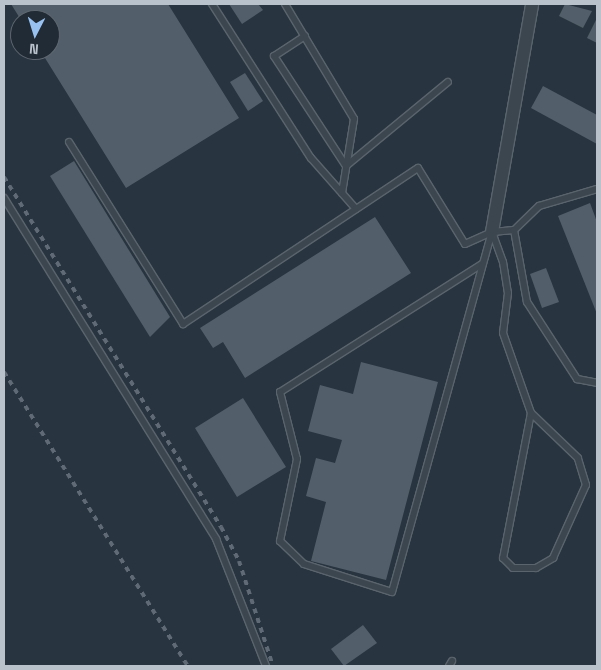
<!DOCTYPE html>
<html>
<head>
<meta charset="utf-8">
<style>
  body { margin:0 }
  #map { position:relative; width:601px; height:670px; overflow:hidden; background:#28343f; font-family:"Space Grotesk",sans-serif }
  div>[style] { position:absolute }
  .building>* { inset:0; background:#525f6a }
  .roads { filter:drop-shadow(1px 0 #5a646d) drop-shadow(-1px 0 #5a646d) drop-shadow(0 1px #5a646d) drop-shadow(0 -1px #5a646d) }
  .service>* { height:6px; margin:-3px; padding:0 3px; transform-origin:3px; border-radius:3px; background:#3c464f }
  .minor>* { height:12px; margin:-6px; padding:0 6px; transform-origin:6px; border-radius:6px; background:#3c464f }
  .rail>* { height:4px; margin-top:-2px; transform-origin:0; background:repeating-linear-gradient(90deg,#5f6a76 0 5px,transparent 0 10px) }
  span { translate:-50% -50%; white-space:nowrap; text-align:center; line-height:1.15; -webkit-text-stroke:5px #212b35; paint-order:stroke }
  .frame { position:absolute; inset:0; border:5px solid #b9c1ca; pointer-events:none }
  .north { position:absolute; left:10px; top:10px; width:50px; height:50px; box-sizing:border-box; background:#212b35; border:1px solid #5e6771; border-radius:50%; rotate:185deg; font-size:14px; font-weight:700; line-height:20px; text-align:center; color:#b9c1ca }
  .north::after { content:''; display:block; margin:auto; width:18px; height:22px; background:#98c1ef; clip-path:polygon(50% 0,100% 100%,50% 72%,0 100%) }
</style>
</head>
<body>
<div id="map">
  <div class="building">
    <i style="clip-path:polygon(11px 4px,168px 4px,239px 118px,126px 188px,40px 50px,50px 50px,50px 20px,21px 20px)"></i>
    <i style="clip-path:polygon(229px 4px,258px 4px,263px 10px,242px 24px)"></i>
    <i style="clip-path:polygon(565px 4px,592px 11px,583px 28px,559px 16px)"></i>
    <i style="clip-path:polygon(597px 18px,597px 43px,587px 38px)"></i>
    <i style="clip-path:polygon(245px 73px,263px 101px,248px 111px,230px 82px)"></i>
    <i style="clip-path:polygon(543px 86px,597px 115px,597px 144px,531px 108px)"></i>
    <i style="clip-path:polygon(74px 161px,170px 317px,150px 337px,50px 176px)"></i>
    <i style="clip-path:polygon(590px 203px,597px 222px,597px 314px,558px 216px)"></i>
    <i style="clip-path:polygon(375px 217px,411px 273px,245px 378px,223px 342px,213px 348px,200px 328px)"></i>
    <i style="clip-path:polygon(546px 268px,559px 302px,542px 308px,530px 274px)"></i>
    <i style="clip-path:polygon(361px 362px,438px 382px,386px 580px,311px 561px,326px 502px,306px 496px,316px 458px,335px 463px,342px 440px,308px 431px,320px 385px,353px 394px)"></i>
    <i style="clip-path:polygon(243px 398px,286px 467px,237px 497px,195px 428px)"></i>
    <i style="clip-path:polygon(363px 625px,377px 643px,344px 666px,331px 649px)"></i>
  </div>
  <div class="roads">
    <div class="service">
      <i style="left:212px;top:4px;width:183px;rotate:57.3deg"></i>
      <i style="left:311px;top:158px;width:68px;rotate:48.6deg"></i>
      <i style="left:285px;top:4px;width:134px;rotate:59deg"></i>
      <i style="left:354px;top:119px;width:75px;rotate:99.2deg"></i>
      <i style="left:305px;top:36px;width:37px;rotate:147deg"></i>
      <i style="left:274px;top:56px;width:131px;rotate:56.8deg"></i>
      <i style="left:346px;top:166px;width:132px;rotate:-39.5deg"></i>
      <i style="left:69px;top:142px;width:215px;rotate:57.9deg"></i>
      <i style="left:183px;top:324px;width:282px;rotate:-33.6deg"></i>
      <i style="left:418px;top:168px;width:89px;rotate:58.3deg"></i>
      <i style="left:465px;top:244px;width:30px;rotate:-24deg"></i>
      <i style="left:492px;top:232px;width:22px;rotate:-5deg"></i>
      <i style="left:597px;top:189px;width:60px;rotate:163.7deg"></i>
      <i style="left:539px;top:206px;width:35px;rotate:136deg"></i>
      <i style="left:514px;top:230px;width:73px;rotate:79.8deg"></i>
      <i style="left:527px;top:302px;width:92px;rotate:57deg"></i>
      <i style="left:577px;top:379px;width:20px;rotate:11deg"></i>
      <i style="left:4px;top:198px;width:402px;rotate:58.1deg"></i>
      <i style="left:216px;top:539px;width:136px;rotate:68.5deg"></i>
      <i style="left:492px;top:232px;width:32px;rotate:70deg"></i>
      <i style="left:503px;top:262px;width:31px;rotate:81deg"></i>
      <i style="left:508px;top:293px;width:40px;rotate:97.1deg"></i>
      <i style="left:503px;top:333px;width:85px;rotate:70.7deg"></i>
      <i style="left:531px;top:413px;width:148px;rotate:100.9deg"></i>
      <i style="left:503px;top:558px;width:14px;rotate:45deg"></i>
      <i style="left:513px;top:568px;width:23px"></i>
      <i style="left:536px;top:568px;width:20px;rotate:-30deg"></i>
      <i style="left:553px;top:558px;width:80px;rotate:-65.7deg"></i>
      <i style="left:586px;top:485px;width:28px;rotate:-107deg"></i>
      <i style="left:578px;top:458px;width:65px;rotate:-136.2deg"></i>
      <i style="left:482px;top:264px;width:239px;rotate:147.6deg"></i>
      <i style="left:280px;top:392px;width:69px;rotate:75.8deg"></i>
      <i style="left:297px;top:459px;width:84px;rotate:101.7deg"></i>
      <i style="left:280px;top:541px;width:33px;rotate:44deg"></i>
      <i style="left:304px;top:564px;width:92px;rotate:17.7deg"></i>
      <i style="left:392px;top:592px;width:374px;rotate:-74.5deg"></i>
      <i style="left:449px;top:666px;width:6px;rotate:-59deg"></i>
    </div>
    <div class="minor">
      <i style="left:492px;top:232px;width:231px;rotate:-80deg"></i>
    </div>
  </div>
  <div class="rail">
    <i style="left:4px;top:177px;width:412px;rotate:58.2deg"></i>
    <i style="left:221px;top:527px;width:38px;rotate:62deg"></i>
    <i style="left:239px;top:561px;width:110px;rotate:72.1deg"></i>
    <i style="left:4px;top:372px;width:347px;rotate:58deg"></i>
  </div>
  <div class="frame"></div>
  <div class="north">N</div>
</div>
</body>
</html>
